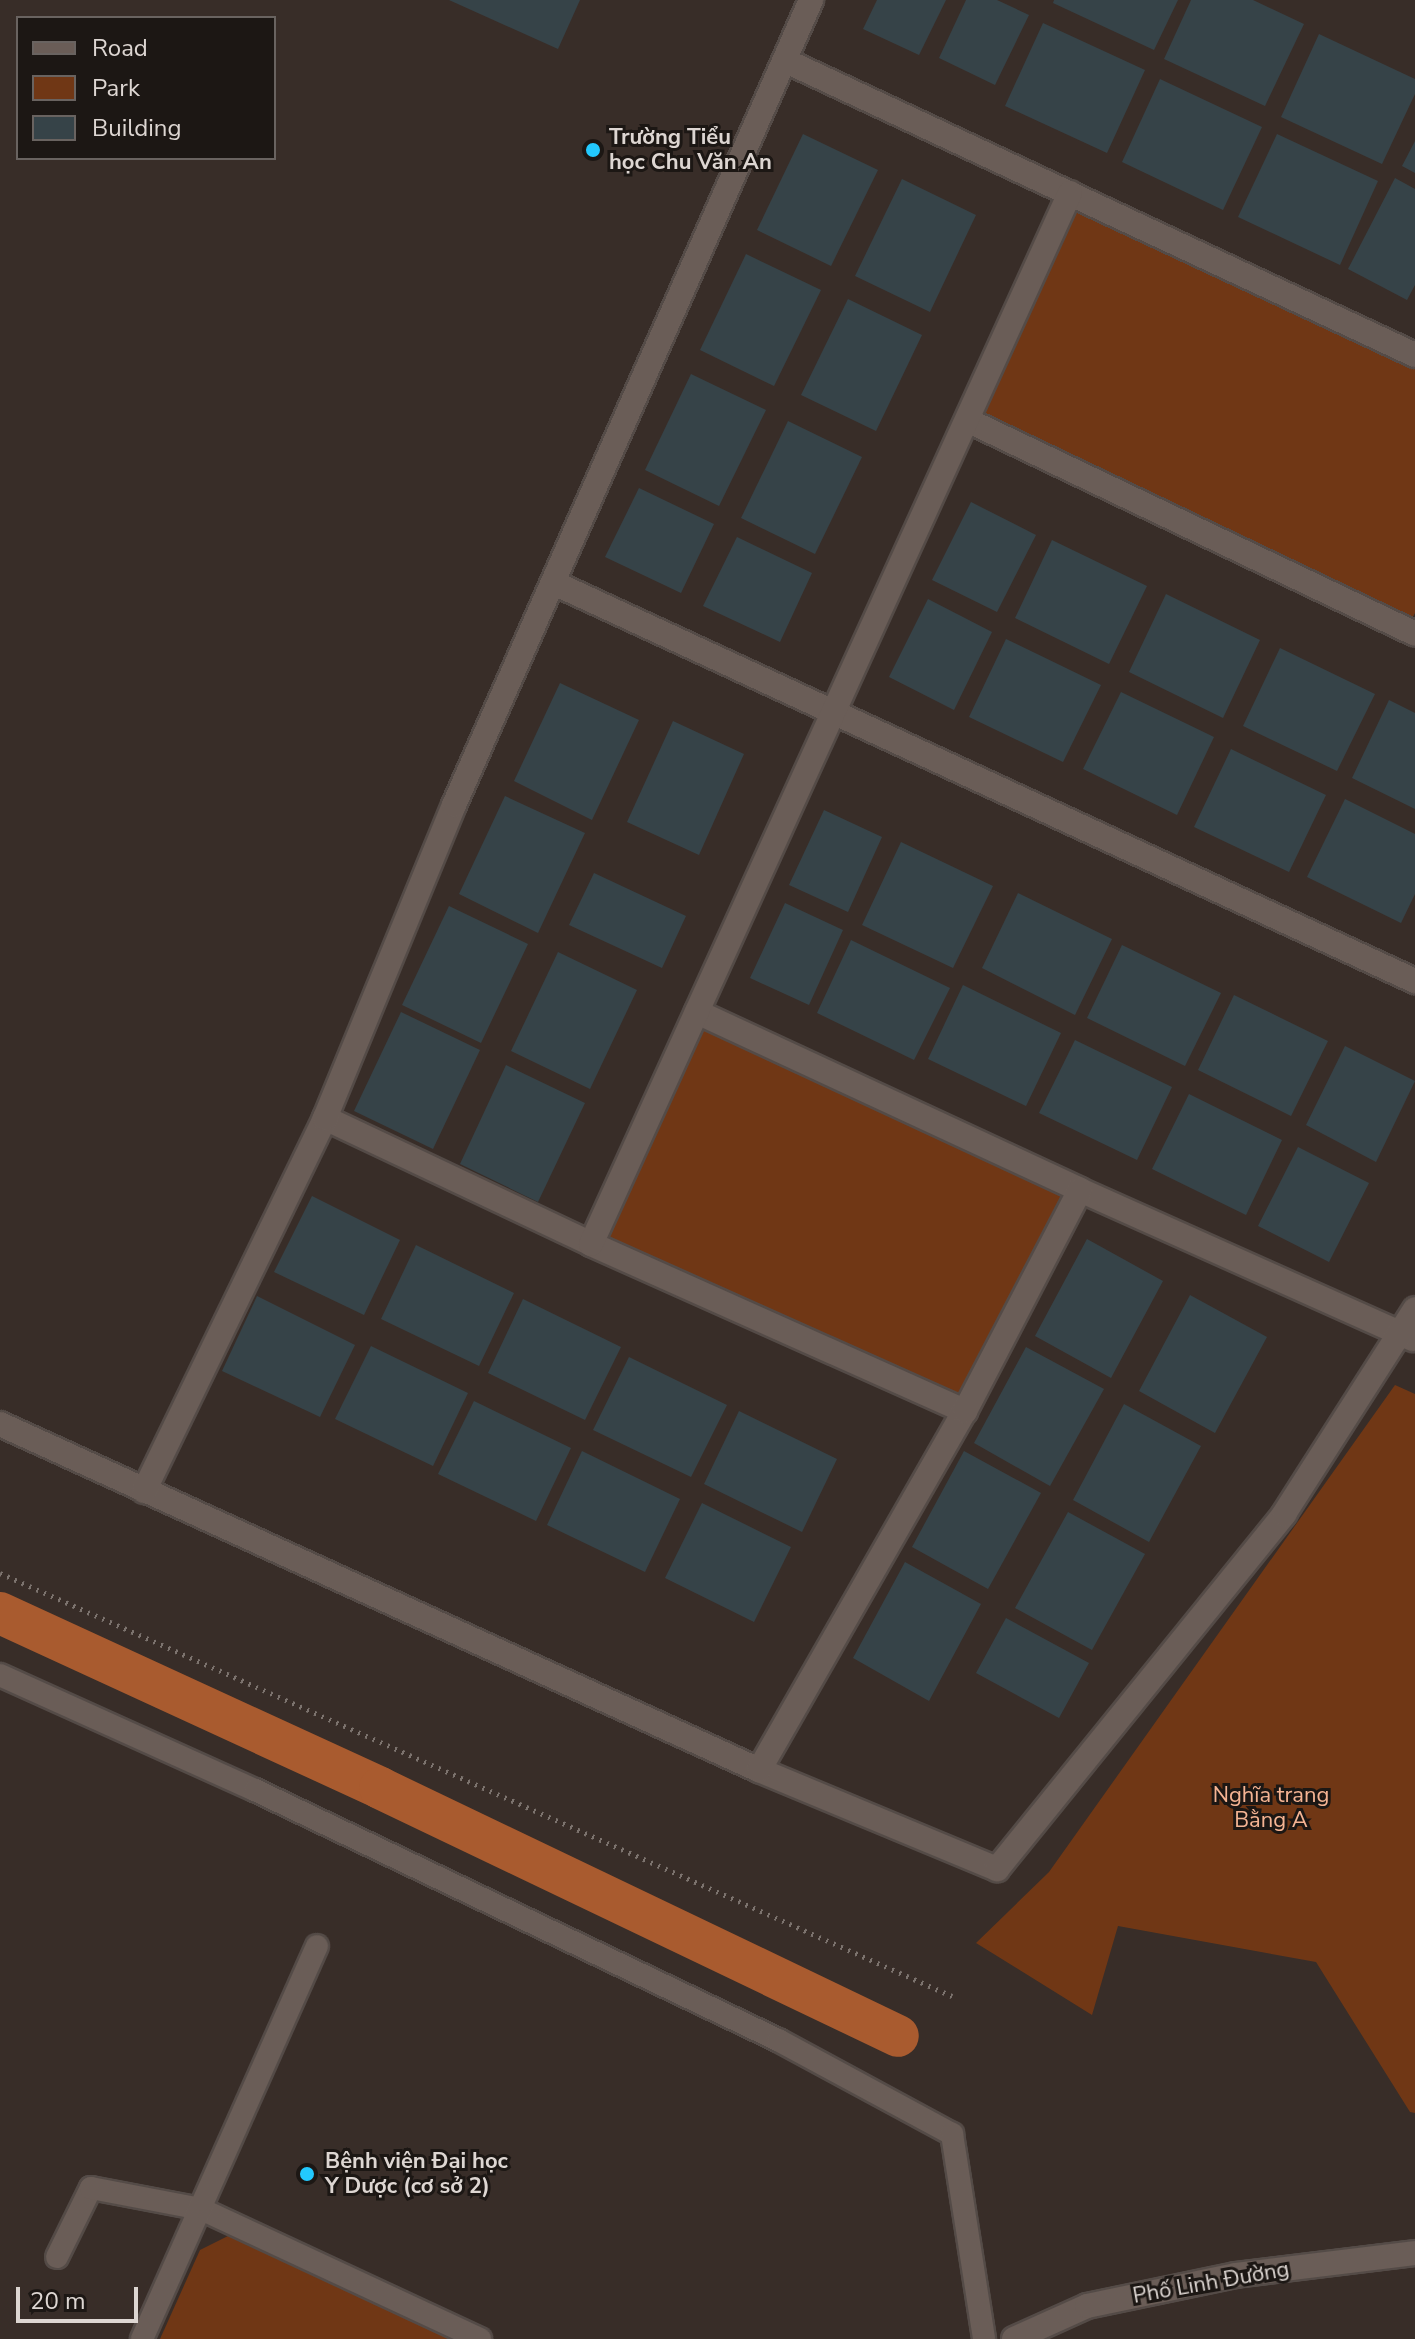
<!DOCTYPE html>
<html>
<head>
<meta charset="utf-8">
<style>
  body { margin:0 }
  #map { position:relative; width:1415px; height:2339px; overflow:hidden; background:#382d28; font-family:"Nunito Sans",sans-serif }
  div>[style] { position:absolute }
  .green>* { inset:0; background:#703715 }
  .canal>* { height:42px; margin:-21px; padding:0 21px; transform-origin:21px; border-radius:21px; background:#a95b2f }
  .building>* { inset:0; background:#364348 }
  .path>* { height:5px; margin-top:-2.5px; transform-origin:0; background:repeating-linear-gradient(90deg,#7c736e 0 2px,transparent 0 8px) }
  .roads { filter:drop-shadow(2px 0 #544b47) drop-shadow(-2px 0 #544b47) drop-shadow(0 2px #544b47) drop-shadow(0 -2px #544b47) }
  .lane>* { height:22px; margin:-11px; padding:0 11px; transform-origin:11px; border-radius:11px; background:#6a5d57 }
  .street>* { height:24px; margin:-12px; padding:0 12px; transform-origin:12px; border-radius:12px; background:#6a5d57 }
  .secondary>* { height:24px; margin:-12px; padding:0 12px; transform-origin:12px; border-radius:12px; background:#6a5d57 }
  .dots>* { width:22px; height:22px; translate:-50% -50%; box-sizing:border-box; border:4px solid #1c1714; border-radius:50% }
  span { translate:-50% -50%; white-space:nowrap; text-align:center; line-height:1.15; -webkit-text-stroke:6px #1c1714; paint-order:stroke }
  .poi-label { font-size:22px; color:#ddd6d2; font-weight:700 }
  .left { translate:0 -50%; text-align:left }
  .park-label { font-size:22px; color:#f5b493 }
  .street-label { font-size:22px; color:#ddd6d2 }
  .legend { position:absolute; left:16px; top:16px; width:260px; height:144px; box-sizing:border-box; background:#1c1714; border:2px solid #696360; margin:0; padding:10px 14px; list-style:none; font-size:24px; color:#ddd6d2 }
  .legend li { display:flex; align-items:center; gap:16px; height:40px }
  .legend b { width:40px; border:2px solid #696360 }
  .scale { position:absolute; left:16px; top:2287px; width:122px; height:36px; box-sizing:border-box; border:4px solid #ddd6d2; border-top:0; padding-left:10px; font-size:24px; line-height:28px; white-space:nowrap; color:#ddd6d2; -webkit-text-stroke:6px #1c1714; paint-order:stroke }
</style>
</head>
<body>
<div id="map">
  <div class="green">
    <i style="clip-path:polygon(1070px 193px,1415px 355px,1415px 613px,1406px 630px,967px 420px)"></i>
    <i style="clip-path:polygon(697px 1012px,1080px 1190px,965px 1411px,591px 1244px)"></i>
    <i style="clip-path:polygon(1395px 1385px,1415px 1394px,1415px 2113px,1410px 2112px,1316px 1962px,1118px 1926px,1092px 2015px,976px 1943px,1049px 1872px)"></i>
    <i style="clip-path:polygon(228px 2236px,450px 2339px,160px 2339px,200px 2250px)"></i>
  </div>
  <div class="canal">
    <i style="left:0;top:1613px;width:418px;rotate:24.7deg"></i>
    <i style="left:380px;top:1788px;width:574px;rotate:25.58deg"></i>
  </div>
  <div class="building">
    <i style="clip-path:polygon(449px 0,580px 0,558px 49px)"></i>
    <i style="clip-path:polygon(877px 0,946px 0,919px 55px,863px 29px)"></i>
    <i style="clip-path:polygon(966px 0,997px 0,1029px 15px,995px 85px,939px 58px)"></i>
    <i style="clip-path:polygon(1054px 0,1178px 0,1154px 50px,1053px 3px)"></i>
    <i style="clip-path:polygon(1191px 0,1253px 0,1304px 24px,1265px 106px,1164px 59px)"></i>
    <i style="clip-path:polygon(1043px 23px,1145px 70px,1107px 153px,1005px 106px)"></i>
    <i style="clip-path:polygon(1319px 34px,1415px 79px,1415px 94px,1382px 164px,1281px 117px)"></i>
    <i style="clip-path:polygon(1160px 79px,1262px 127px,1223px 210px,1122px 162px)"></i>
    <i style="clip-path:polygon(803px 134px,878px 170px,831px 266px,757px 230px)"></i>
    <i style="clip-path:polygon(1277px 134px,1378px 181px,1340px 265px,1238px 217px)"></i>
    <i style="clip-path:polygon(1415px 141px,1415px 173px,1402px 166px)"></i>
    <i style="clip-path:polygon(1395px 178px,1415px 189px,1415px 285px,1407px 300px,1348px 269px)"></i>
    <i style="clip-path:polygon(902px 179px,976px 215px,930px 312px,855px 276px)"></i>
    <i style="clip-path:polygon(746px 254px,821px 290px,774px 386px,700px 350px)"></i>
    <i style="clip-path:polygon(848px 299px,922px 335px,876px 431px,801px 395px)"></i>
    <i style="clip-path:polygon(691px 374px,766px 410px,719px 506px,645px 470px)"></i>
    <i style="clip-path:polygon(788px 421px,862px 457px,815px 554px,741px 518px)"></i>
    <i style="clip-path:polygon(639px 488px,714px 524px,681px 593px,605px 557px)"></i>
    <i style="clip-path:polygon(971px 502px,1036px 535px,997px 612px,932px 580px)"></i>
    <i style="clip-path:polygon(737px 537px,812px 573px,780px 642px,703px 606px)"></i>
    <i style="clip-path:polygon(1052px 540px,1147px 586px,1109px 664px,1015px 618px)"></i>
    <i style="clip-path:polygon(1166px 594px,1260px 640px,1223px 718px,1129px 672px)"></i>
    <i style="clip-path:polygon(928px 599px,992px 632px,954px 710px,889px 677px)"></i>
    <i style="clip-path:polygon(1006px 639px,1101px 685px,1063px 762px,969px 717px)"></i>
    <i style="clip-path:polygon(1280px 648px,1375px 694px,1337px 771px,1243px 726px)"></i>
    <i style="clip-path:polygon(560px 683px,639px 720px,592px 820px,514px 781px)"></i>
    <i style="clip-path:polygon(1121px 692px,1214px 737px,1177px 815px,1083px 769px)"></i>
    <i style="clip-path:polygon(1389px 700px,1415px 713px,1415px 809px,1352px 778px)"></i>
    <i style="clip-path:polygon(673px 721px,744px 754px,699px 855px,627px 822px)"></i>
    <i style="clip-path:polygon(1231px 749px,1326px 795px,1289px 872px,1194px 827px)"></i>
    <i style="clip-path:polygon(505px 796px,585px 833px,538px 933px,459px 894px)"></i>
    <i style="clip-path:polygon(1345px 799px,1415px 834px,1415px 894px,1401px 923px,1307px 877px)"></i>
    <i style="clip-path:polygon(824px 810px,882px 837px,848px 912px,789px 885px)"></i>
    <i style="clip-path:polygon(901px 842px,993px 886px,953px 968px,862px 925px)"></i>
    <i style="clip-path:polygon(594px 873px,686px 916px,662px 968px,569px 925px)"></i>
    <i style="clip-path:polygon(1018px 893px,1112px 939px,1075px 1015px,982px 968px)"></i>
    <i style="clip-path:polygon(785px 903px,843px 930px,809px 1005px,750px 978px)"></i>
    <i style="clip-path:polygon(449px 906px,528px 944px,481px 1043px,402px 1005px)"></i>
    <i style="clip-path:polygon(851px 940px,950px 988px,914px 1060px,817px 1013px)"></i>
    <i style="clip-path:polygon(1122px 945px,1221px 993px,1185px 1066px,1087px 1018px)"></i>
    <i style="clip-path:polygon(558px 952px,637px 990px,590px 1089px,511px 1051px)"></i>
    <i style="clip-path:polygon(963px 985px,1061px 1033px,1026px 1106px,928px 1059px)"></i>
    <i style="clip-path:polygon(1234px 995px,1328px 1041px,1291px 1116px,1198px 1070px)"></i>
    <i style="clip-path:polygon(401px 1012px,480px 1050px,433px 1149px,354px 1111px)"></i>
    <i style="clip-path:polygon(1075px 1040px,1172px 1087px,1137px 1160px,1039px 1113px)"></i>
    <i style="clip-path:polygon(1345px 1046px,1415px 1081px,1376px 1162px,1306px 1125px)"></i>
    <i style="clip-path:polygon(506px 1065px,585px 1103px,538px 1202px,460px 1164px)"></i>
    <i style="clip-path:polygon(1189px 1094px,1282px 1140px,1246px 1215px,1152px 1169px)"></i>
    <i style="clip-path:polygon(1298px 1147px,1369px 1183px,1329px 1262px,1258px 1226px)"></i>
    <i style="clip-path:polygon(312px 1196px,400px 1240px,364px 1315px,274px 1272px)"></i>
    <i style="clip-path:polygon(1087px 1239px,1163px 1281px,1111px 1378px,1035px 1336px)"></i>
    <i style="clip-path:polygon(416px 1245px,514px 1293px,479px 1366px,381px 1319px)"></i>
    <i style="clip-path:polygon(1190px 1295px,1267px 1337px,1215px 1433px,1139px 1391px)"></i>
    <i style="clip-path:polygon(257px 1296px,355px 1345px,320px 1417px,222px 1371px)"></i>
    <i style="clip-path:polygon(523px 1299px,621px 1347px,585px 1420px,488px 1373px)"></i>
    <i style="clip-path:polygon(371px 1346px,468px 1393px,433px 1466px,335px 1419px)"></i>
    <i style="clip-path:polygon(1026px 1347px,1104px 1389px,1050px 1486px,974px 1443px)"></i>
    <i style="clip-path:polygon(629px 1357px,727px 1405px,691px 1477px,593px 1430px)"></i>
    <i style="clip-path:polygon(474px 1401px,571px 1448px,536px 1521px,438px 1474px)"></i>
    <i style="clip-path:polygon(1124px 1404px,1201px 1446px,1149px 1542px,1073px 1500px)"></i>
    <i style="clip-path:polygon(739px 1411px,837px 1459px,802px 1532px,704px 1484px)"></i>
    <i style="clip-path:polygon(582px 1451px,680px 1499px,645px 1572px,547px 1525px)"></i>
    <i style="clip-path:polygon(964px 1451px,1041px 1493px,988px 1589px,912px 1547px)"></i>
    <i style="clip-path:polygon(702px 1503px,791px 1547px,754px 1622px,665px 1578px)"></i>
    <i style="clip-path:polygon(1068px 1512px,1145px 1554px,1092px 1650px,1015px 1608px)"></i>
    <i style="clip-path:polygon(905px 1562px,981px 1604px,929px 1701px,853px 1658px)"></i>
    <i style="clip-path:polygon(1006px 1618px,1089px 1663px,1059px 1718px,976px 1673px)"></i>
  </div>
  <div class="path">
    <i style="left:0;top:1573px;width:1042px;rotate:23.96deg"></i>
  </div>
  <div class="roads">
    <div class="lane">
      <i style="left:0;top:1675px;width:280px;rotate:24.3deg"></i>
      <i style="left:255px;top:1790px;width:580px;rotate:25.55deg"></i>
      <i style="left:778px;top:2040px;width:198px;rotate:28.4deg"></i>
      <i style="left:952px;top:2134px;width:207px;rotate:81.1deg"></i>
      <i style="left:57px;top:2257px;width:77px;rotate:-63.8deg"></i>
      <i style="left:91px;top:2188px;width:112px;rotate:10.8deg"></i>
      <i style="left:201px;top:2209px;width:308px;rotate:25deg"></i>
      <i style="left:142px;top:2339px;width:430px;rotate:-66deg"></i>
    </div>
    <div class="street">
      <i style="left:786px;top:61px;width:694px;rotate:25.05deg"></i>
      <i style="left:967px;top:420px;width:496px;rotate:25.5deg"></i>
      <i style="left:554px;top:583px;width:949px;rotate:24.81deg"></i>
      <i style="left:697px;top:1012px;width:422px;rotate:24.9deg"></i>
      <i style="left:1080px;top:1190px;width:365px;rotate:24.1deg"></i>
      <i style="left:325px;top:1118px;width:294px;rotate:25.3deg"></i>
      <i style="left:591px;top:1244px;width:410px;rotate:24.1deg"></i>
      <i style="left:591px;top:1244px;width:1155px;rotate:-65.5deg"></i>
      <i style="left:0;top:1424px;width:834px;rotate:24.51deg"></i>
      <i style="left:759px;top:1770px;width:258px;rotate:22.6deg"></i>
      <i style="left:997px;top:1869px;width:457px;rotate:-51deg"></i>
      <i style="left:1284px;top:1514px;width:243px;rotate:-57.4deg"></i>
      <i style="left:144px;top:1491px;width:415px;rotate:-64.1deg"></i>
      <i style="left:325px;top:1118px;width:339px;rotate:-67.6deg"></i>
      <i style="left:454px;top:805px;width:881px;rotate:-66.08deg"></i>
      <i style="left:759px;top:1770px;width:414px;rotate:-60.2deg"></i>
      <i style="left:965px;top:1411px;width:249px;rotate:-62.5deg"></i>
    </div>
    <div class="secondary">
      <i style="left:1014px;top:2339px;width:80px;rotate:-24.3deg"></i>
      <i style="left:1087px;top:2306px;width:152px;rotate:-11.8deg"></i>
      <i style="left:1236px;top:2275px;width:180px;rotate:-7deg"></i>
    </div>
  </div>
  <div class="dots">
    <i style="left:593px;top:150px;background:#23c9fe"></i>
    <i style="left:307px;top:2174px;background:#23c9fe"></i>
  </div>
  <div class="poi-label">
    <span class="left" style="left:609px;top:150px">Trường Tiểu<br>học Chu Văn An</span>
    <span class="left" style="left:325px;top:2174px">Bệnh viện Đại học<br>Y Dược (cơ sở 2)</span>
  </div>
  <div class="park-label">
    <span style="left:1271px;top:1808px">Nghĩa trang<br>Bằng A</span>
  </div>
  <div class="street-label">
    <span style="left:1211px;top:2283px;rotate:-10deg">Phố Linh Đường</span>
  </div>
  <ul class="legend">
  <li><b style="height:10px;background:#6a5d57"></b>Road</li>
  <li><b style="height:22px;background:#703715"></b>Park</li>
  <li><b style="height:22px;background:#364348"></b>Building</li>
  </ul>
  <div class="scale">20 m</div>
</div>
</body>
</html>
